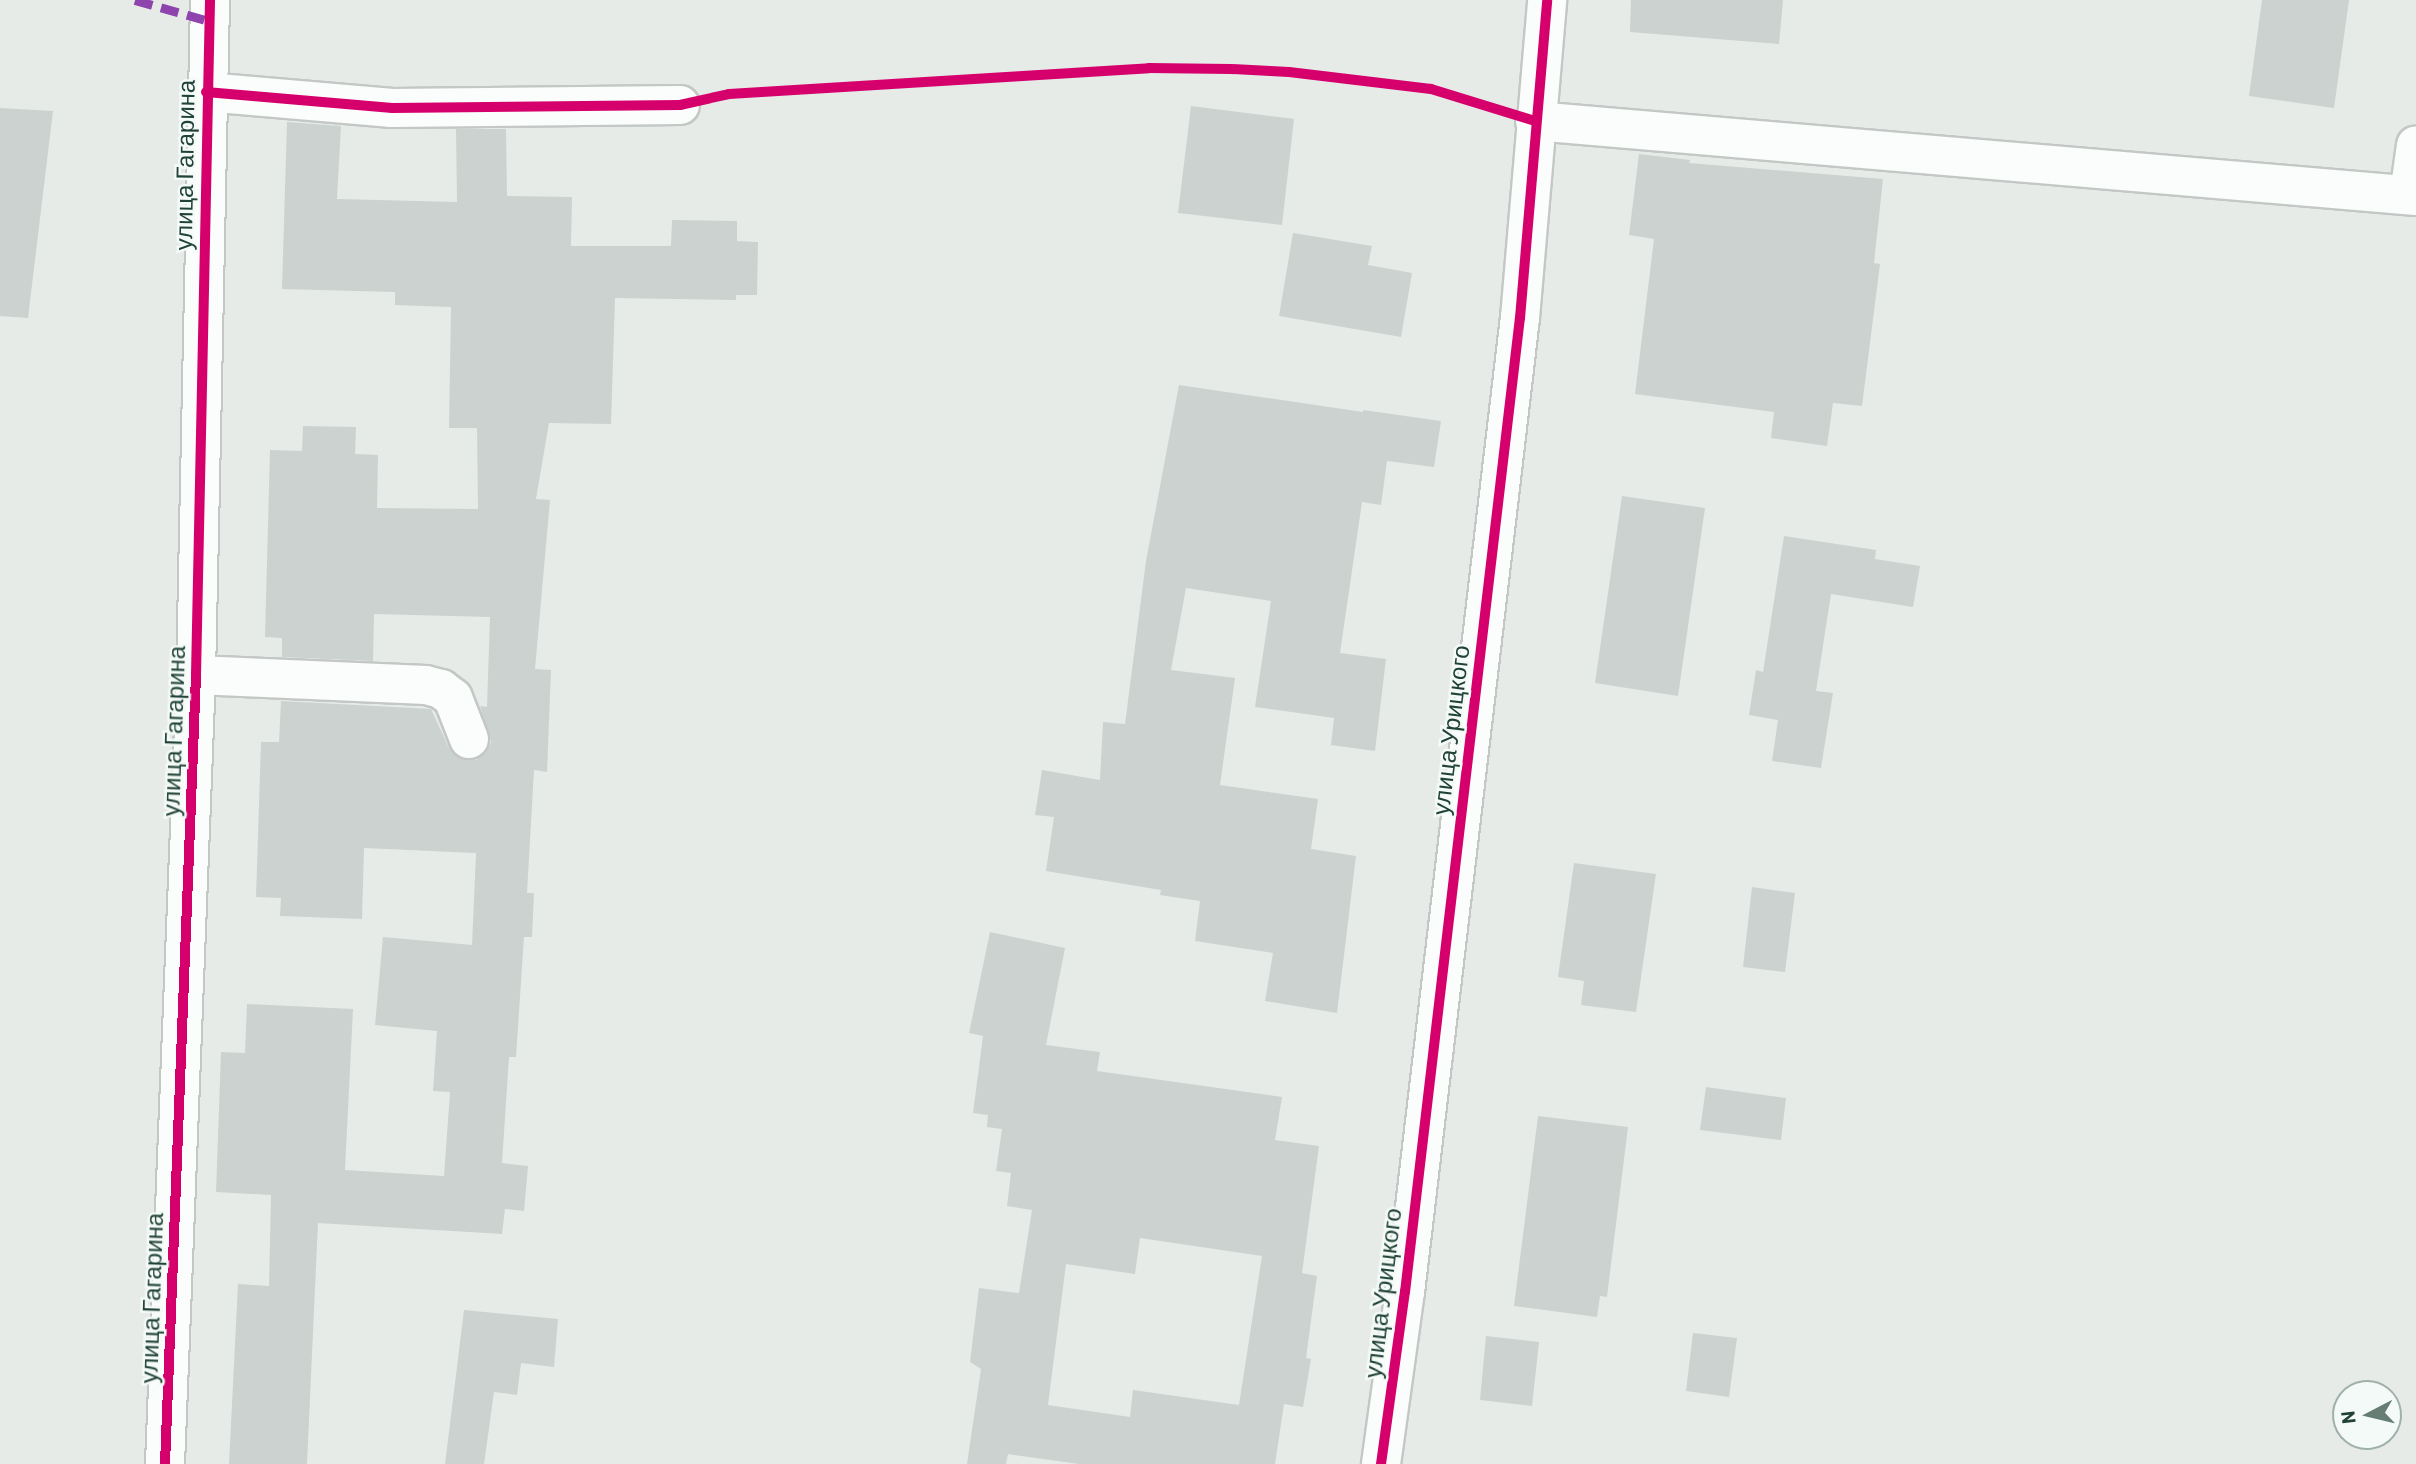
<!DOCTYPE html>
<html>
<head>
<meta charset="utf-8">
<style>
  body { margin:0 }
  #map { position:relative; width:2416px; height:1464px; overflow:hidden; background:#e6ebe8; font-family:Barlow,sans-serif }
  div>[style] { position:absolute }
  .building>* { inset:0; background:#ccd2d0 }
  .roads { filter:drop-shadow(2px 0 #c3c8c5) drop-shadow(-2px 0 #c3c8c5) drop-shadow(0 2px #c3c8c5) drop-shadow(0 -2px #c3c8c5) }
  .minor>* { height:38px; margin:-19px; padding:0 19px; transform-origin:19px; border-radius:19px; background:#fbfcfc }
  .quiet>* { height:9px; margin-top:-4.5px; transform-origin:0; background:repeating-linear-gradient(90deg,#8e44ad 0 18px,transparent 0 27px) }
  .cycleway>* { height:10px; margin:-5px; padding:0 5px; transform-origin:5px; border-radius:5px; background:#d6006c }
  span { translate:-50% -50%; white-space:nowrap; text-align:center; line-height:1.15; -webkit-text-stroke:5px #f4faf7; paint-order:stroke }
  .street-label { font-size:24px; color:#214236 }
  .north { position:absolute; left:2332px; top:1380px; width:70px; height:70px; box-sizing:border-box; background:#f4faf7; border:2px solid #a0b0aa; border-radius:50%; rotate:263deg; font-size:19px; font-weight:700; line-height:28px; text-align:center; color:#214236 }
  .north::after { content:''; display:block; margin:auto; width:24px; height:32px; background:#667d74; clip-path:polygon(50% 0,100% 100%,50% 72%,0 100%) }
</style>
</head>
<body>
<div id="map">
  <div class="building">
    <i style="clip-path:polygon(1631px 0,1783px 0,1779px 44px,1630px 32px)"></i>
    <i style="clip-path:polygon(2262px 0,2349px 0,2334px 108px,2249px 96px)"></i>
    <i style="clip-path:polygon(1191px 106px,1294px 119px,1282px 225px,1178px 213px)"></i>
    <i style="clip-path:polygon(0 108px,53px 111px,28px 318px,0 316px)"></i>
    <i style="clip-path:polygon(287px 122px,341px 126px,337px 199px,457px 202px,456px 129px,506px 129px,507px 196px,572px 197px,571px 246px,671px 246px,672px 220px,737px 221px,737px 241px,758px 242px,757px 295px,736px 295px,736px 300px,615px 298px,611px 424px,549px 423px,536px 499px,550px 500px,535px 669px,551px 670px,547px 772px,534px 770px,527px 893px,534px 893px,532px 937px,524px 937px,516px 1057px,509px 1057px,502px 1163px,528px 1166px,524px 1211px,505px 1209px,502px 1234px,318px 1223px,307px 1464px,229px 1464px,238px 1284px,269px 1286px,271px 1195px,216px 1192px,221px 1052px,245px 1053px,247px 1004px,353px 1009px,345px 1170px,444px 1176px,450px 1092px,433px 1091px,437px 1031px,375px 1025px,383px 937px,472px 945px,476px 853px,364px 848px,362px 919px,280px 916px,281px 898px,256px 897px,261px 742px,279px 742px,281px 701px,431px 709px,449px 748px,456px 756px,465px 760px,476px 760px,486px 753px,491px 742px,480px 706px,487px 707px,490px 617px,374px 614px,373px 661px,282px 657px,282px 638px,265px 637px,270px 450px,302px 451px,303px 426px,356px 427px,355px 454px,378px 455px,377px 508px,478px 509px,477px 428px,449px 428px,451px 307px,395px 305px,395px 292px,282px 289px)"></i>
    <i style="clip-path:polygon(1639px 154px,1690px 160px,1689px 163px,1883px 179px,1874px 263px,1880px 264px,1862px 406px,1833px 403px,1827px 446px,1771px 438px,1774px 412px,1635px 394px,1654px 239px,1629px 235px)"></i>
    <i style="clip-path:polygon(1293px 233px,1372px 246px,1368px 265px,1412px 273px,1401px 337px,1279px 316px)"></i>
    <i style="clip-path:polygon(1179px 385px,1363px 412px,1363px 410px,1441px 421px,1434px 467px,1387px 461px,1381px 505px,1362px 502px,1340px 653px,1386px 659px,1375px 751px,1331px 745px,1334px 718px,1255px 707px,1271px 601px,1186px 588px,1171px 670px,1235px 678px,1220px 785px,1318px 799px,1311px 849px,1356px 856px,1337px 1013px,1265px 1001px,1273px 953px,1195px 941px,1200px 901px,1160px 895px,1161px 890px,1046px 871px,1054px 817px,1035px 815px,1042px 770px,1100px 780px,1103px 722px,1125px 724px,1146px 561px)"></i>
    <i style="clip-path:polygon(1622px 496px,1705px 508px,1678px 696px,1595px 683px)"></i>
    <i style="clip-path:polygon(1784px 536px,1876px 550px,1875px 559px,1920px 566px,1913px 607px,1831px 594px,1816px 691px,1833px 693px,1821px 768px,1772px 761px,1778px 720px,1749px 715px,1756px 670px,1763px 672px)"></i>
    <i style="clip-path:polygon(1574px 863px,1656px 874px,1636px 1012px,1581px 1005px,1584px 981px,1558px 977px)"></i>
    <i style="clip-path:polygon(1752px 887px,1795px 893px,1785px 972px,1743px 967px)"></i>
    <i style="clip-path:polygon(evenodd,990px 932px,1065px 948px,1046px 1045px,1100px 1052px,1097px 1071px,1282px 1097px,1275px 1140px,1319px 1146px,1302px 1273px,1317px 1276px,1306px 1358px,1311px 1359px,1303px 1407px,1284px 1404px,1275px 1464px,1079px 1464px,1008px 1454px,1006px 1464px,967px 1464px,981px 1369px,970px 1362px,979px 1288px,1019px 1293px,1032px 1210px,1007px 1206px,1011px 1173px,996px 1171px,1002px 1129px,987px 1127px,988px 1115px,973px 1113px,983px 1036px,969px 1033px,990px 932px,1140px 1238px,1262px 1256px,1239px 1405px,1133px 1390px,1130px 1417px,1048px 1405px,1066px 1264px,1135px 1274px,1140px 1238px)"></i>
    <i style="clip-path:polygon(1706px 1087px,1786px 1098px,1781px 1140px,1700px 1130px)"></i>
    <i style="clip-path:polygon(1538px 1116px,1628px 1127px,1607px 1297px,1600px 1296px,1597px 1317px,1514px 1306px)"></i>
    <i style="clip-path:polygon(464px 1310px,558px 1319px,554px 1367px,521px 1363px,517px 1395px,494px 1392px,484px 1464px,445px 1464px)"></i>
    <i style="clip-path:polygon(1693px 1333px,1737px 1338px,1729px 1397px,1686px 1391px)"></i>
    <i style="clip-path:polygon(1486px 1336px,1539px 1342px,1532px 1406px,1480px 1400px)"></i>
  </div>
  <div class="roads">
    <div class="minor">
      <i style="left:206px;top:92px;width:187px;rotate:4.9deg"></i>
      <i style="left:392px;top:108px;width:288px;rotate:-0.6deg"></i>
      <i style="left:1535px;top:121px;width:884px;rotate:4.87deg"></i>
      <i style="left:2409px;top:195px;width:50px;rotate:-82deg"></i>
      <i style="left:196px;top:675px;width:230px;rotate:2.5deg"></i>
      <i style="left:426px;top:685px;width:16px;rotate:15deg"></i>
      <i style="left:441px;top:689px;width:15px;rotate:37deg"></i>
      <i style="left:453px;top:698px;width:44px;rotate:68.7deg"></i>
      <i style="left:165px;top:1464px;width:790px;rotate:-87.75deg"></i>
      <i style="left:196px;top:675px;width:675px;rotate:-88.81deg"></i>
      <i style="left:1381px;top:1464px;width:174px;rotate:-82.1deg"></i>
      <i style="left:1405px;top:1292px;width:981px;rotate:-83.27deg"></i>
      <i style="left:1520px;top:318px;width:319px;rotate:-85.1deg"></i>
    </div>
  </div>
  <div class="quiet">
    <i style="left:135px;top:0;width:77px;rotate:15.8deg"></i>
  </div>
  <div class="cycleway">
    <i style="left:206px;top:92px;width:187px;rotate:4.9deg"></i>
    <i style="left:392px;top:108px;width:288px;rotate:-0.6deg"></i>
    <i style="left:680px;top:105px;width:50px;rotate:-12.7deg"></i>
    <i style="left:729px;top:94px;width:421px;rotate:-3.5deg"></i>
    <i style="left:1149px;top:68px;width:82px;rotate:0.7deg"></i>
    <i style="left:1231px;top:69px;width:58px;rotate:3deg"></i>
    <i style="left:1289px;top:72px;width:143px;rotate:6.8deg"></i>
    <i style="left:1431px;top:89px;width:109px;rotate:17.1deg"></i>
    <i style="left:165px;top:1464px;width:790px;rotate:-87.75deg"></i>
    <i style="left:196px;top:675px;width:675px;rotate:-88.81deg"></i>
    <i style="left:1381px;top:1464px;width:174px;rotate:-82.1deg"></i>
    <i style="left:1405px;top:1292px;width:981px;rotate:-83.27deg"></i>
    <i style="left:1520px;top:318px;width:319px;rotate:-85.1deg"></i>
  </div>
  <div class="street-label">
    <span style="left:184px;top:165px;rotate:-89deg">улица Гагарина</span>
    <span style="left:1450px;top:730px;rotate:-83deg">улица Урицкого</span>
    <span style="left:173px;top:731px;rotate:-88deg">улица Гагарина</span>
    <span style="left:1382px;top:1293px;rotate:-83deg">улица Урицкого</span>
    <span style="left:151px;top:1298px;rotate:-88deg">улица Гагарина</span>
  </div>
  <div class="north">N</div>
</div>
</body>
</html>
